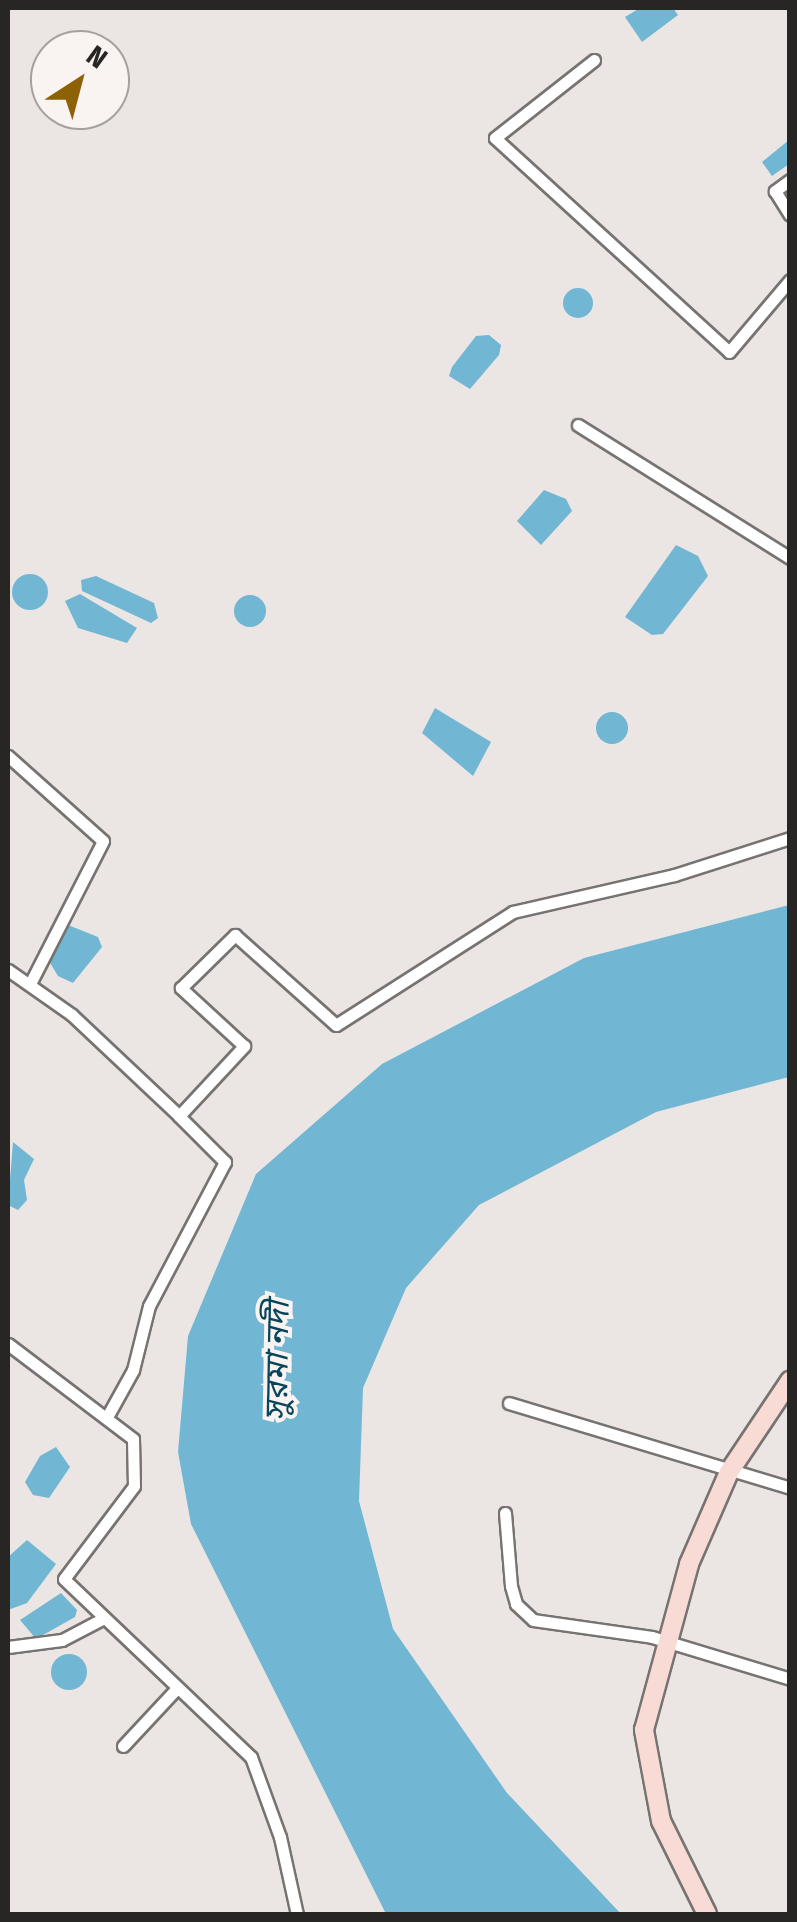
<!DOCTYPE html>
<html>
<head>
<meta charset="utf-8">
<style>
  body { margin:0 }
  #map { position:relative; width:797px; height:1922px; overflow:hidden; background:#ebe6e4; font-family:"Fira Sans Condensed","Noto Sans Bengali",sans-serif }
  div>[style] { position:absolute }
  .water>* { inset:0; background:#71b6d3 }
  .round { border-radius:50% }
  .roads { filter:drop-shadow(2px 0 #777371) drop-shadow(-2px 0 #777371) drop-shadow(0 2px #777371) drop-shadow(0 -2px #777371) }
  .street>* { height:11px; margin:-5.5px; padding:0 5.5px; transform-origin:5.5px; border-radius:5.5px; background:#fff }
  .secondary>* { height:18px; margin:-9px; padding:0 9px; transform-origin:9px; border-radius:9px; background:#f9dbd5 }
  span { translate:-50% -50%; white-space:nowrap; text-align:center; line-height:1.15; -webkit-text-stroke:8px #f9f3f1; paint-order:stroke }
  .water-label { font-size:32px; color:#07455a; font-style:italic }
  .frame { position:absolute; inset:0; border:10px solid #282625; pointer-events:none }
  .north { position:absolute; left:30px; top:30px; width:100px; height:100px; box-sizing:border-box; background:#f9f3f1; border:2px solid #a5a19f; border-radius:50%; rotate:36deg; font-size:28px; font-weight:700; line-height:40px; text-align:center; color:#282625 }
  .north::after { content:''; display:block; margin:auto; width:35px; height:45px; background:#8d6105; clip-path:polygon(50% 0,100% 100%,50% 72%,0 100%) }
</style>
</head>
<body>
<div id="map">
  <div class="water">
    <i style="clip-path:polygon(640px 8px,673px 8px,678px 15px,642px 42px,625px 17px)"></i>
    <i style="clip-path:polygon(789px 140px,789px 164px,772px 176px,762px 162px)"></i>
    <i class="round" style="left:563px;top:288px;width:30px;height:30px"></i>
    <i style="clip-path:polygon(489px 335px,501px 345px,499px 355px,470px 389px,449px 376px,452px 367px,476px 336px)"></i>
    <i style="clip-path:polygon(544px 490px,566px 499px,572px 511px,541px 545px,517px 521px)"></i>
    <i style="clip-path:polygon(676px 545px,698px 556px,708px 576px,663px 634px,652px 635px,625px 617px)"></i>
    <i class="round" style="left:12px;top:574px;width:36px;height:36px"></i>
    <i style="clip-path:polygon(96px 576px,154px 603px,158px 618px,151px 623px,82px 591px,81px 580px)"></i>
    <i style="clip-path:polygon(80px 594px,137px 628px,127px 643px,78px 628px,65px 601px)"></i>
    <i class="round" style="left:234px;top:595px;width:32px;height:32px"></i>
    <i style="clip-path:polygon(435px 708px,491px 742px,473px 776px,422px 733px)"></i>
    <i class="round" style="left:596px;top:712px;width:32px;height:32px"></i>
    <i style="clip-path:polygon(789px 905px,789px 1077px,656px 1112px,479px 1205px,406px 1288px,363px 1388px,359px 1501px,393px 1629px,507px 1793px,621px 1914px,386px 1914px,191px 1524px,178px 1452px,188px 1336px,256px 1174px,382px 1064px,584px 958px)"></i>
    <i style="clip-path:polygon(68px 925px,98px 937px,102px 947px,73px 983px,58px 976px,49px 961px)"></i>
    <i style="clip-path:polygon(13px 1142px,34px 1159px,24px 1180px,27px 1200px,18px 1210px,8px 1205px)"></i>
    <i style="clip-path:polygon(56px 1447px,70px 1467px,49px 1498px,33px 1495px,25px 1482px,40px 1456px)"></i>
    <i style="clip-path:polygon(27px 1540px,56px 1564px,27px 1603px,8px 1610px,8px 1557px)"></i>
    <i style="clip-path:polygon(61px 1593px,77px 1610px,75px 1617px,36px 1639px,20px 1620px)"></i>
    <i class="round" style="left:51px;top:1654px;width:36px;height:36px"></i>
  </div>
  <div class="roads">
    <div class="street">
      <i style="left:594px;top:60px;width:126px;rotate:141.8deg"></i>
      <i style="left:495px;top:138px;width:317px;rotate:42.4deg"></i>
      <i style="left:729px;top:352px;width:94px;rotate:-49.7deg"></i>
      <i style="left:790px;top:180px;width:19px;rotate:144deg"></i>
      <i style="left:775px;top:191px;width:28px;rotate:58deg"></i>
      <i style="left:578px;top:425px;width:250px;rotate:32.1deg"></i>
      <i style="left:8px;top:756px;width:127px;rotate:41.8deg"></i>
      <i style="left:103px;top:841px;width:158px;rotate:117.1deg"></i>
      <i style="left:8px;top:970px;width:78px;rotate:35.1deg"></i>
      <i style="left:72px;top:1015px;width:147px;rotate:43.3deg"></i>
      <i style="left:8px;top:1344px;width:157px;rotate:37.2deg"></i>
      <i style="left:133px;top:1439px;width:47px;rotate:88.8deg"></i>
      <i style="left:134px;top:1486px;width:116px;rotate:127deg"></i>
      <i style="left:64px;top:1579px;width:258px;rotate:43.6deg"></i>
      <i style="left:251px;top:1757px;width:85px;rotate:70.1deg"></i>
      <i style="left:280px;top:1837px;width:79px;rotate:77.6deg"></i>
      <i style="left:509px;top:1403px;width:294px;rotate:16.8deg"></i>
      <i style="left:107px;top:1417px;width:54px;rotate:-61deg"></i>
      <i style="left:133px;top:1370px;width:66px;rotate:-76deg"></i>
      <i style="left:149px;top:1306px;width:163px;rotate:-62.2deg"></i>
      <i style="left:225px;top:1162px;width:65px;rotate:-135deg"></i>
      <i style="left:179px;top:1116px;width:96px;rotate:-47.1deg"></i>
      <i style="left:244px;top:1046px;width:86px;rotate:-137.4deg"></i>
      <i style="left:181px;top:988px;width:76px;rotate:-44.5deg"></i>
      <i style="left:235px;top:935px;width:135px;rotate:41.7deg"></i>
      <i style="left:336px;top:1025px;width:210px;rotate:-32.6deg"></i>
      <i style="left:513px;top:912px;width:165px;rotate:-12.9deg"></i>
      <i style="left:674px;top:875px;width:122px;rotate:-17.7deg"></i>
      <i style="left:505px;top:1513px;width:73px;rotate:85.3deg"></i>
      <i style="left:511px;top:1586px;width:19px;rotate:74deg"></i>
      <i style="left:516px;top:1604px;width:23px;rotate:43deg"></i>
      <i style="left:533px;top:1620px;width:120px;rotate:8.1deg"></i>
      <i style="left:652px;top:1637px;width:144px;rotate:16.9deg"></i>
      <i style="left:8px;top:1647px;width:54px;rotate:-7.4deg"></i>
      <i style="left:62px;top:1640px;width:45px;rotate:-27.7deg"></i>
      <i style="left:123px;top:1746px;width:79px;rotate:-47deg"></i>
    </div>
    <div class="secondary">
      <i style="left:707px;top:1914px;width:104px;rotate:-116.3deg"></i>
      <i style="left:661px;top:1821px;width:93px;rotate:-100.6deg"></i>
      <i style="left:644px;top:1730px;width:172px;rotate:-74.8deg"></i>
      <i style="left:689px;top:1564px;width:100px;rotate:-66.5deg"></i>
      <i style="left:729px;top:1472px;width:110px;rotate:-56.2deg"></i>
    </div>
  </div>
  <div class="water-label">
    <span style="left:277px;top:1361px;rotate:-89deg">সুরমা নদী</span>
  </div>
  <div class="frame"></div>
  <div class="north">N</div>
</div>
</body>
</html>
